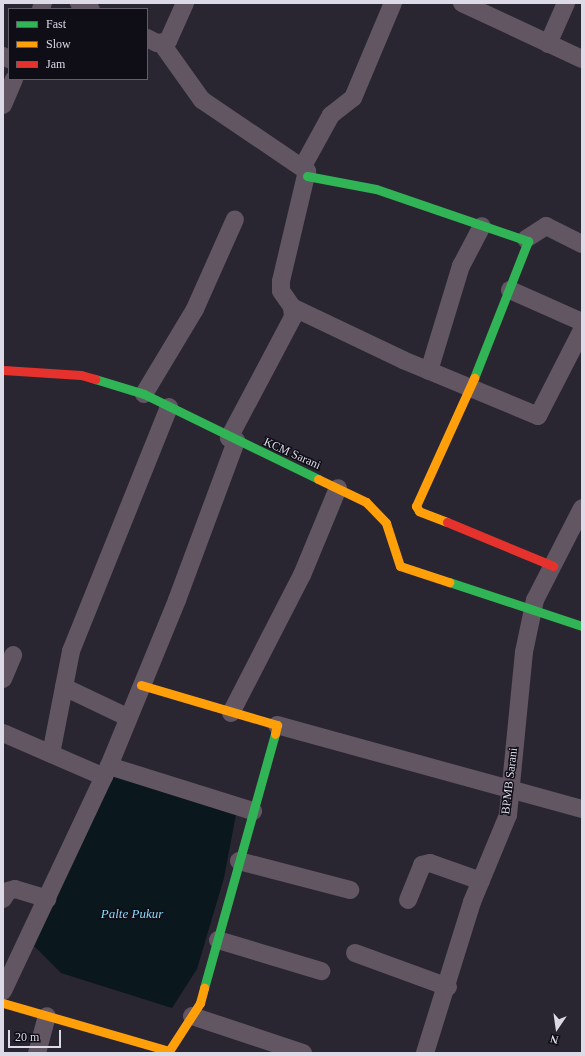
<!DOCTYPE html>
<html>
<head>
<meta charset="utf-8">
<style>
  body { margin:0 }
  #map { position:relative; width:585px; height:1056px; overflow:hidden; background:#292632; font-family:"Times New Roman",serif }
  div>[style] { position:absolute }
  .water>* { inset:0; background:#0a171d }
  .street>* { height:18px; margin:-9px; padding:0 9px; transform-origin:9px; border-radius:9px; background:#635663 }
  .fast>* { height:9px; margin:-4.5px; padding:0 4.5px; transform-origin:4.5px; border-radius:4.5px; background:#30b455 }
  .slow>* { height:9px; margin:-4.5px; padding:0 4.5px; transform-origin:4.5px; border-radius:4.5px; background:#ff9f0a }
  .jam>* { height:9px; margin:-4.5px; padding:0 4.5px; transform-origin:4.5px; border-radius:4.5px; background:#e5322d }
  span { translate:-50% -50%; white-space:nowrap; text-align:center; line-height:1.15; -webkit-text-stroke:3px #0f0d16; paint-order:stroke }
  .street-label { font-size:12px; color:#dcdae7 }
  .water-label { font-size:13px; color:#89d8f9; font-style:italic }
  .frame { position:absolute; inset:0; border:4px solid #dcdae7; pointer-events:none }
  .legend { position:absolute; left:8px; top:8px; width:140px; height:72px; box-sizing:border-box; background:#0f0d16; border:1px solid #615f6a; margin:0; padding:5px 7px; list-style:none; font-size:12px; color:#dcdae7 }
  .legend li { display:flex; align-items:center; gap:8px; height:20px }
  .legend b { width:20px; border:1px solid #615f6a }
  .north { position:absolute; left:537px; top:1008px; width:40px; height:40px; -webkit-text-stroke:3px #0f0d16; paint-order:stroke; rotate:193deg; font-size:11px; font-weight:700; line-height:16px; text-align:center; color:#dcdae7 }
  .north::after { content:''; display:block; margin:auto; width:14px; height:18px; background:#dcdae7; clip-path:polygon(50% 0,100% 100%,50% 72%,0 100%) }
  .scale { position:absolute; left:8px; top:1030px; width:53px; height:18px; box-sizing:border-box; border:2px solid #dcdae7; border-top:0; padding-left:5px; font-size:12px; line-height:14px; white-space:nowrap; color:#dcdae7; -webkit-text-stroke:3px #0f0d16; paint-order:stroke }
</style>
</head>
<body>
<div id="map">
  <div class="water">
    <i style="clip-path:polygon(110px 767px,237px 809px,224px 878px,197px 969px,172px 1008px,61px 973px,34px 946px)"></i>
  </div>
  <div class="street">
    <i style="left:79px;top:3px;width:13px;rotate:27deg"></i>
    <i style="left:462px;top:3px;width:132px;rotate:25deg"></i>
    <i style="left:41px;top:9px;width:6px;rotate:-72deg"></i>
    <i style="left:147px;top:38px;width:11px;rotate:27deg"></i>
    <i style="left:157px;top:43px;width:11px;rotate:-10deg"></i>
    <i style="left:168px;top:41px;width:42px;rotate:-65.9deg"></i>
    <i style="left:162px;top:44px;width:69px;rotate:54.5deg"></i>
    <i style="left:202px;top:100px;width:127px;rotate:34.1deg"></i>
    <i style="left:307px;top:171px;width:113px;rotate:103.3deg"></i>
    <i style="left:281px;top:281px;width:10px;rotate:90deg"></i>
    <i style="left:281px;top:291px;width:19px;rotate:55deg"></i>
    <i style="left:292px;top:307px;width:10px;rotate:84deg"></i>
    <i style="left:293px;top:317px;width:137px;rotate:117.9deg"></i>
    <i style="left:548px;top:44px;width:45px;rotate:-66.3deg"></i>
    <i style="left:3px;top:56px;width:7px;rotate:27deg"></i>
    <i style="left:3px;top:105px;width:28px;rotate:-67deg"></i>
    <i style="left:303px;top:166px;width:58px;rotate:-61.2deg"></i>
    <i style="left:331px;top:115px;width:28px;rotate:-38deg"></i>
    <i style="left:353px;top:98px;width:103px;rotate:-67.2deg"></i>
    <i style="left:526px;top:239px;width:24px;rotate:-33deg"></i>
    <i style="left:546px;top:226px;width:40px;rotate:26.6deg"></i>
    <i style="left:510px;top:290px;width:79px;rotate:24deg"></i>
    <i style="left:292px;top:307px;width:123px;rotate:25.5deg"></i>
    <i style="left:403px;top:360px;width:146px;rotate:22.5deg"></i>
    <i style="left:538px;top:416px;width:97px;rotate:-62.9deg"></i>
    <i style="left:429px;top:371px;width:110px;rotate:-73.1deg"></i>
    <i style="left:461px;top:266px;width:45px;rotate:-62.3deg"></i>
    <i style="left:144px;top:394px;width:99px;rotate:-59deg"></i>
    <i style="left:195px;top:309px;width:98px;rotate:-66deg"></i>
    <i style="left:3px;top:679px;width:26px;rotate:-67deg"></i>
    <i style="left:64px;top:687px;width:70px;rotate:25.5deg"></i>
    <i style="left:231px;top:713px;width:155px;rotate:-62.8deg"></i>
    <i style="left:302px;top:575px;width:94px;rotate:-67.5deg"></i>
    <i style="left:277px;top:725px;width:316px;rotate:15.4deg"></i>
    <i style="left:3px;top:733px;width:110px;rotate:23.5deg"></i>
    <i style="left:51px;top:754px;width:105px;rotate:-79deg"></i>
    <i style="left:71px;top:651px;width:263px;rotate:-68.1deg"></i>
    <i style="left:109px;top:766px;width:151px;rotate:17.4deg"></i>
    <i style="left:239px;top:861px;width:115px;rotate:14.6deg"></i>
    <i style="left:3px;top:899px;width:9px;rotate:-58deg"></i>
    <i style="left:8px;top:891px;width:7px;rotate:-16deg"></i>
    <i style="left:15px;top:889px;width:34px;rotate:17deg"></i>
    <i style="left:408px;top:900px;width:38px;rotate:-68deg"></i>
    <i style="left:422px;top:865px;width:8px;rotate:-14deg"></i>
    <i style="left:430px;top:863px;width:54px;rotate:19.4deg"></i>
    <i style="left:218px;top:940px;width:108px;rotate:16.8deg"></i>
    <i style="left:355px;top:953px;width:99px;rotate:20.1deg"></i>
    <i style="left:3px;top:991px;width:249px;rotate:-64.8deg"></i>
    <i style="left:109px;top:766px;width:179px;rotate:-67.7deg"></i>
    <i style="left:177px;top:600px;width:170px;rotate:-69.6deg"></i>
    <i style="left:192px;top:1016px;width:117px;rotate:18.4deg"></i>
    <i style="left:37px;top:1053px;width:38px;rotate:-75deg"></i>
    <i style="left:425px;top:1053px;width:158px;rotate:-72.7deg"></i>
    <i style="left:472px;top:902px;width:94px;rotate:-67.5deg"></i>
    <i style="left:508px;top:815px;width:164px;rotate:-84.4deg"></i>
    <i style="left:524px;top:652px;width:53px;rotate:-78.1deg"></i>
    <i style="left:535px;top:600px;width:103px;rotate:-62.9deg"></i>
  </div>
  <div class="fast">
    <i style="left:307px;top:176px;width:70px;rotate:10.7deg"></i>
    <i style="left:376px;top:189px;width:161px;rotate:18.9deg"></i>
    <i style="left:528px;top:241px;width:147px;rotate:111.5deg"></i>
    <i style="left:95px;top:379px;width:51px;rotate:17deg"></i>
    <i style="left:144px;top:394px;width:194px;rotate:26deg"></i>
    <i style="left:449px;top:582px;width:140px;rotate:18.3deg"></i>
    <i style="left:204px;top:988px;width:264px;rotate:-74.4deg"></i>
  </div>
  <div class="slow">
    <i style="left:318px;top:479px;width:53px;rotate:25.6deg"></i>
    <i style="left:366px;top:502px;width:29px;rotate:46deg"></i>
    <i style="left:386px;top:523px;width:45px;rotate:72deg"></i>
    <i style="left:400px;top:566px;width:52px;rotate:18.1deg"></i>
    <i style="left:447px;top:522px;width:30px;rotate:-159deg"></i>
    <i style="left:419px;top:511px;width:6px;rotate:-121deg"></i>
    <i style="left:416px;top:506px;width:141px;rotate:-65.6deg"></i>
    <i style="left:141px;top:685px;width:142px;rotate:16.4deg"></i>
    <i style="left:277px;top:725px;width:9px;rotate:103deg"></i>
    <i style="left:3px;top:1003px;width:173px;rotate:16.1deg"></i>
    <i style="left:169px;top:1051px;width:57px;rotate:-57.1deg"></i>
    <i style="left:200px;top:1003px;width:16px;rotate:-75deg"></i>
  </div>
  <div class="jam">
    <i style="left:3px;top:370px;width:78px;rotate:3.7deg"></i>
    <i style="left:81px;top:375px;width:15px;rotate:16deg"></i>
    <i style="left:447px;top:522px;width:115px;rotate:22.5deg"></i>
  </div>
  <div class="street-label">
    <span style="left:292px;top:454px;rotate:24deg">KCM Sarani</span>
    <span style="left:510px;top:781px;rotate:-83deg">BPMB Sarani</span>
  </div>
  <div class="water-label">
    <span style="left:132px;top:914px">Palte Pukur</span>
  </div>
  <div class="frame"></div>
  <ul class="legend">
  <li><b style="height:5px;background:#30b455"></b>Fast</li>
  <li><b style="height:5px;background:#ff9f0a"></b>Slow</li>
  <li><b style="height:5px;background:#e5322d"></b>Jam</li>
  </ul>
  <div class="north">N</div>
  <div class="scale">20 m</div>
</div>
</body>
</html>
